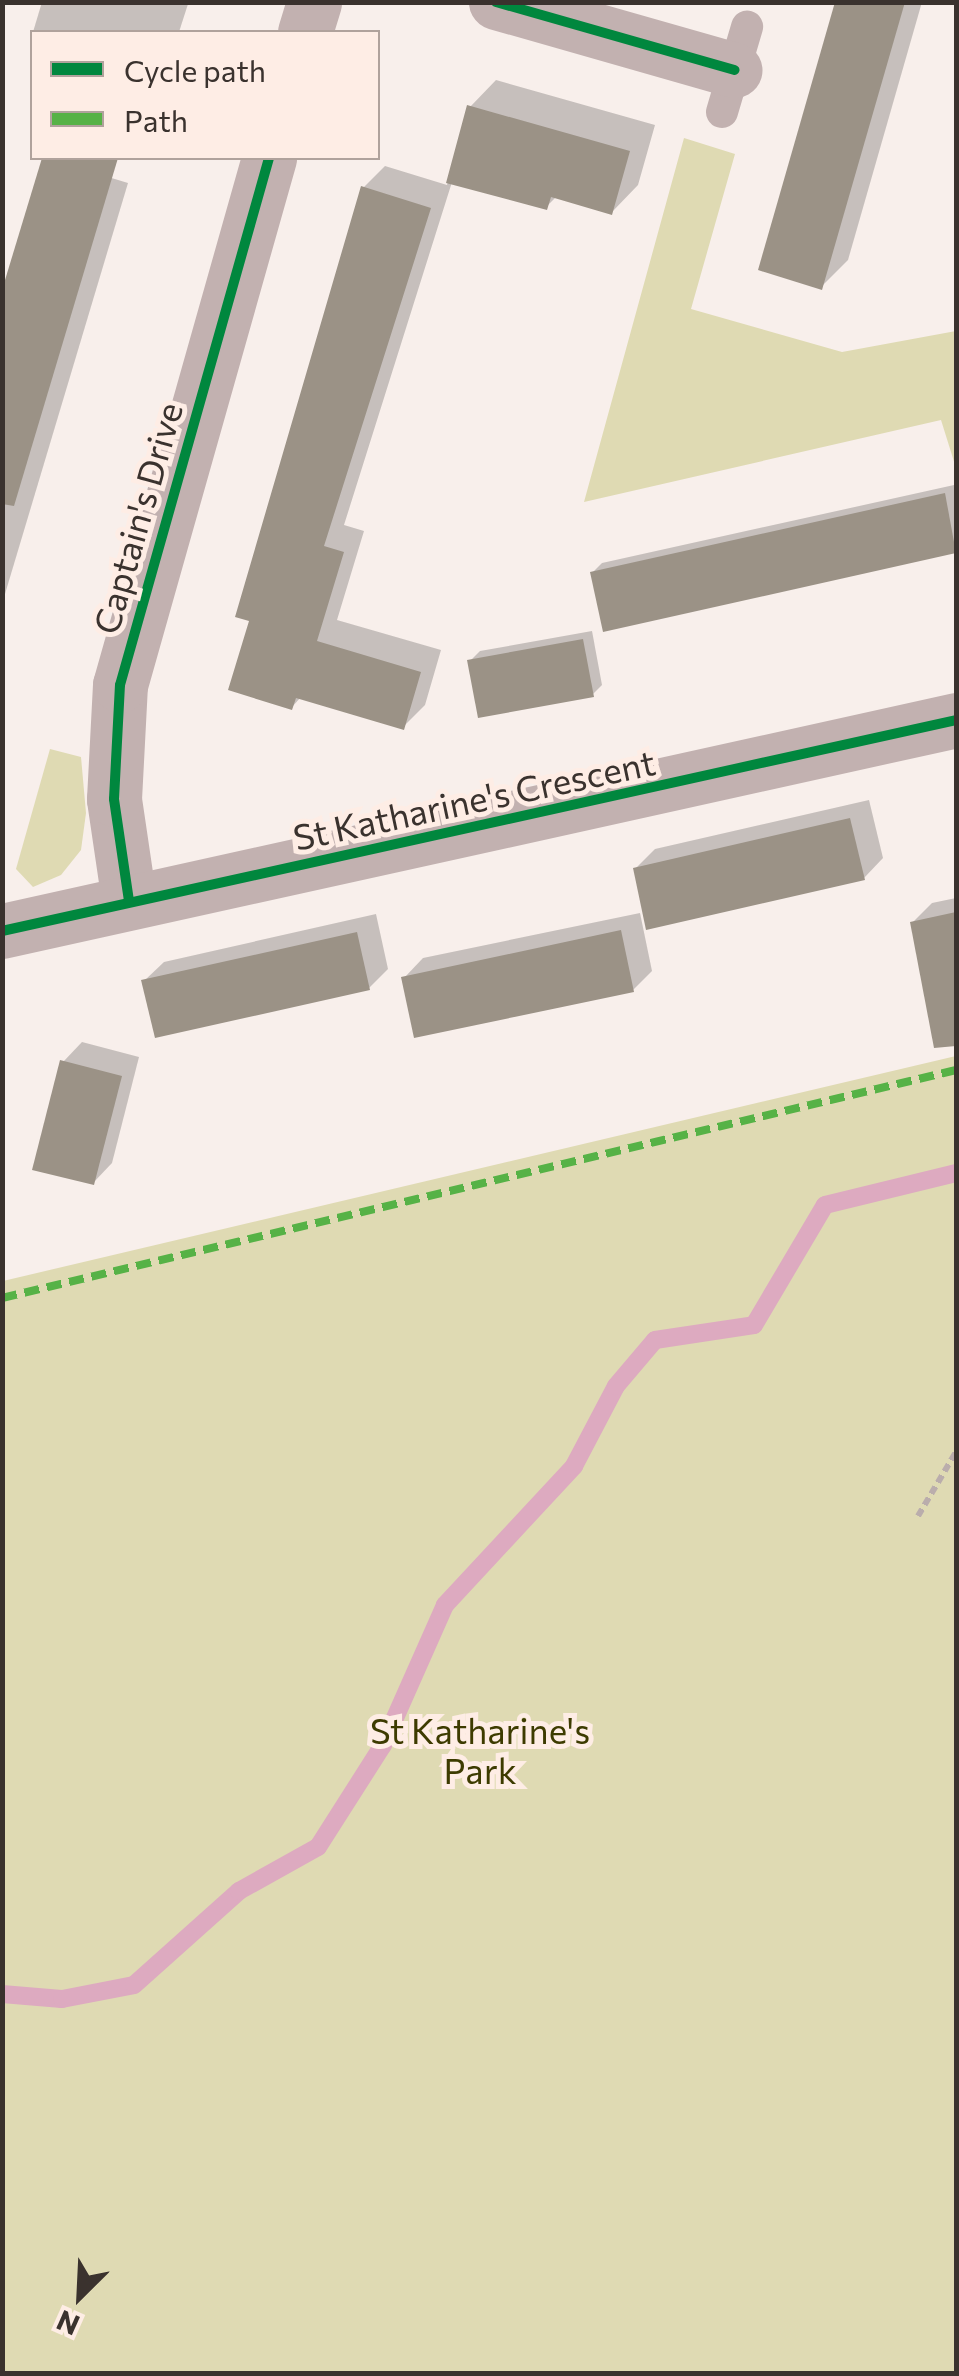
<!DOCTYPE html>
<html>
<head>
<meta charset="utf-8">
<style>
  body { margin:0 }
  #map { position:relative; width:959px; height:2376px; overflow:hidden; background:#f8efeb; font-family:Commissioner,sans-serif }
  div>[style] { position:absolute }
  .green>* { inset:0; background:#dfdab3 }
  .shadow>* { inset:0; background:#0003 }
  .stream>* { height:18px; margin:-9px; padding:0 9px; transform-origin:9px; border-radius:9px; background:#ddaac0 }
  .building>* { inset:0; background:#9b9286 }
  .path>* { height:6px; margin-top:-3px; transform-origin:0; background:repeating-linear-gradient(90deg,#baadac 0 8px,transparent 0 13px) }
  .service>* { height:32px; margin:-16px; padding:0 16px; transform-origin:16px; border-radius:16px; background:#c2b1b0 }
  .minor>* { height:55px; margin:-27.5px; padding:0 27.5px; transform-origin:27.5px; border-radius:27.5px; background:#c2b1b0 }
  .quiet>* { height:8px; margin-top:-4px; transform-origin:0; background:repeating-linear-gradient(90deg,#56b246 0 15px,transparent 0 23px) }
  .cycleway>* { height:10px; margin:-5px; padding:0 5px; transform-origin:5px; border-radius:5px; background:#00873e }
  span { translate:-50% -50%; white-space:nowrap; text-align:center; line-height:1.15; -webkit-text-stroke:10px #feede5; paint-order:stroke }
  .street-label { font-size:35px; color:#3a322e }
  .park-label { font-size:35px; color:#3d3b00 }
  .frame { position:absolute; inset:0; border:5px solid #3a322e; pointer-events:none }
  .legend { position:absolute; left:30px; top:30px; width:350px; height:130px; box-sizing:border-box; background:#feede5; border:2px solid #b0a29c; margin:0; padding:12px 18px; list-style:none; font-size:30px; color:#3a322e }
  .legend li { display:flex; align-items:center; gap:20px; height:50px }
  .legend b { width:50px; border:2px solid #b0a29c }
  .north { position:absolute; left:30px; top:2246px; width:100px; height:100px; -webkit-text-stroke:8px #feede5; paint-order:stroke; rotate:204deg; font-size:28px; font-weight:700; line-height:40px; text-align:center; color:#3a322e }
  .north::after { content:''; display:block; margin:auto; width:35px; height:45px; background:#3a322e; clip-path:polygon(50% 0,100% 100%,50% 72%,0 100%) }
</style>
</head>
<body>
<div id="map">
  <div class="green">
    <i style="clip-path:polygon(684px 138px,735px 154px,691px 309px,842px 352px,956px 331px,956px 468px,941px 420px,584px 502px)"></i>
    <i style="clip-path:polygon(50px 749px,81px 757px,86px 813px,81px 850px,61px 875px,33px 887px,16px 869px)"></i>
    <i style="clip-path:polygon(956px 1056px,956px 2373px,3px 2373px,3px 1281px)"></i>
  </div>
  <div class="shadow">
    <i style="clip-path:polygon(42px 2px,183px 2px,188px 4px,179px 32px,33px 32px)"></i>
    <i style="clip-path:polygon(838px 2px,922px 2px,848px 260px,821px 287px)"></i>
    <i style="clip-path:polygon(496px 80px,655px 125px,638px 185px,612px 212px,557px 196px,546px 207px,452px 182px,344px 525px,364px 531px,337px 620px,441px 650px,425px 705px,403px 727px,301px 697px,292px 707px,252px 619px,363px 188px,385px 166px,447px 185px,470px 107px)"></i>
    <i style="clip-path:polygon(62px 163px,128px 183px,2px 604px,2px 299px)"></i>
    <i style="clip-path:polygon(954px 485px,956px 550px,605px 629px,592px 573px,602px 563px)"></i>
    <i style="clip-path:polygon(592px 631px,602px 685px,592px 695px,470px 661px,480px 651px)"></i>
    <i style="clip-path:polygon(869px 800px,883px 858px,864px 878px,635px 869px,655px 849px)"></i>
    <i style="clip-path:polygon(956px 898px,956px 1028px,934px 1032px,913px 922px,932px 903px)"></i>
    <i style="clip-path:polygon(640px 913px,652px 971px,633px 990px,404px 978px,423px 958px)"></i>
    <i style="clip-path:polygon(376px 914px,388px 969px,369px 988px,144px 981px,164px 962px)"></i>
    <i style="clip-path:polygon(82px 1042px,139px 1057px,112px 1163px,93px 1183px,63px 1062px)"></i>
  </div>
  <div class="stream">
    <i style="left:2px;top:1994px;width:60px;rotate:4.8deg"></i>
    <i style="left:62px;top:1999px;width:73px;rotate:-11deg"></i>
    <i style="left:134px;top:1985px;width:141px;rotate:-41.8deg"></i>
    <i style="left:239px;top:1891px;width:90px;rotate:-29.1deg"></i>
    <i style="left:318px;top:1847px;width:121px;rotate:-57.5deg"></i>
    <i style="left:383px;top:1745px;width:153px;rotate:-66.1deg"></i>
    <i style="left:445px;top:1605px;width:190px;rotate:-47.1deg"></i>
    <i style="left:574px;top:1466px;width:90px;rotate:-62.3deg"></i>
    <i style="left:616px;top:1386px;width:60px;rotate:-49.7deg"></i>
    <i style="left:655px;top:1340px;width:100px;rotate:-8.6deg"></i>
    <i style="left:754px;top:1325px;width:139px;rotate:-59.4deg"></i>
    <i style="left:825px;top:1205px;width:135px;rotate:-13.7deg"></i>
  </div>
  <div class="building">
    <i style="clip-path:polygon(835px 2px,905px 2px,822px 290px,758px 270px)"></i>
    <i style="clip-path:polygon(467px 105px,630px 151px,612px 215px,551px 197px,547px 210px,446px 183px)"></i>
    <i style="clip-path:polygon(42px 158px,118px 158px,14px 506px,2px 504px,2px 290px)"></i>
    <i style="clip-path:polygon(361px 186px,431px 208px,324px 546px,344px 552px,317px 641px,421px 672px,404px 730px,296px 698px,292px 710px,228px 690px,249px 621px,235px 617px)"></i>
    <i style="clip-path:polygon(945px 493px,956px 553px,603px 632px,590px 572px)"></i>
    <i style="clip-path:polygon(583px 639px,594px 697px,478px 718px,467px 660px)"></i>
    <i style="clip-path:polygon(850px 818px,865px 880px,646px 930px,633px 868px)"></i>
    <i style="clip-path:polygon(956px 912px,956px 1046px,934px 1048px,910px 922px)"></i>
    <i style="clip-path:polygon(621px 930px,634px 992px,414px 1038px,401px 977px)"></i>
    <i style="clip-path:polygon(357px 932px,370px 990px,155px 1038px,141px 980px)"></i>
    <i style="clip-path:polygon(60px 1060px,122px 1076px,94px 1185px,32px 1170px)"></i>
  </div>
  <div class="path">
    <i style="left:918px;top:1516px;width:74px;rotate:-59.3deg"></i>
    <i style="left:2px;top:2372px;width:3px;rotate:45deg"></i>
  </div>
  <div class="service">
    <i style="left:722px;top:112px;width:89px;rotate:-73.6deg"></i>
  </div>
  <div class="minor">
    <i style="left:496px;top:2px;width:248px;rotate:15.9deg"></i>
    <i style="left:305px;top:32px;width:31px;rotate:-73deg"></i>
    <i style="left:129px;top:901px;width:103px;rotate:-98.4deg"></i>
    <i style="left:114px;top:799px;width:114px;rotate:-87deg"></i>
    <i style="left:120px;top:685px;width:548px;rotate:-74.21deg"></i>
    <i style="left:2px;top:931px;width:977px;rotate:-12.47deg"></i>
  </div>
  <div class="quiet">
    <i style="left:2px;top:1298px;width:981px;rotate:-13.44deg"></i>
  </div>
  <div class="cycleway">
    <i style="left:496px;top:2px;width:248px;rotate:15.9deg"></i>
    <i style="left:129px;top:901px;width:103px;rotate:-98.4deg"></i>
    <i style="left:114px;top:799px;width:114px;rotate:-87deg"></i>
    <i style="left:120px;top:685px;width:548px;rotate:-74.21deg"></i>
    <i style="left:2px;top:931px;width:977px;rotate:-12.47deg"></i>
  </div>
  <div class="street-label">
    <span style="left:137px;top:518px;rotate:-74deg">Captain's Drive</span>
    <span style="left:474px;top:799px;rotate:-12deg">St Katharine's Crescent</span>
  </div>
  <div class="park-label">
    <span style="left:480px;top:1750px">St Katharine's<br>Park</span>
  </div>
  <div class="frame"></div>
  <ul class="legend">
  <li><b style="height:12px;background:#00873e"></b>Cycle path</li>
  <li><b style="height:12px;background:#56b246"></b>Path</li>
  </ul>
  <div class="north">N</div>
</div>
</body>
</html>
